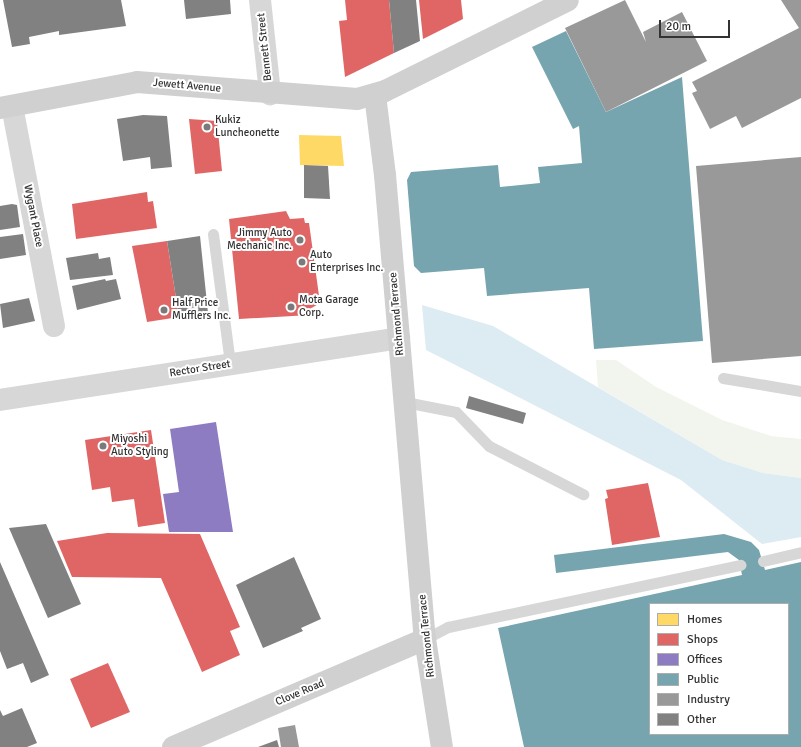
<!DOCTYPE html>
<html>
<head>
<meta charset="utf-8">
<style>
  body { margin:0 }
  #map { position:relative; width:801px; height:747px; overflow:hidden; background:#fff; font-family:Signika,sans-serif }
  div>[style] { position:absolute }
  .green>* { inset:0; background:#f1f5ed }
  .water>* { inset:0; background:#ddebf3 }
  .homes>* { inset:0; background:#ffd966 }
  .shops>* { inset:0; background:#e06666 }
  .offices>* { inset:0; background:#8e7cc3 }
  .public>* { inset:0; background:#76a5af }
  .industry>* { inset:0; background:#999 }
  .building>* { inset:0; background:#818181 }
  .lane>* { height:11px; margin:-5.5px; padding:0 5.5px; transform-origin:5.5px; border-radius:5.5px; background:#d7d7d7 }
  .street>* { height:22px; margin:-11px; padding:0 11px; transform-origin:11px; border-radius:11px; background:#d7d7d7 }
  .secondary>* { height:22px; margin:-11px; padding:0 11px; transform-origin:11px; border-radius:11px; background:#d0d0d0 }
  .dots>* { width:11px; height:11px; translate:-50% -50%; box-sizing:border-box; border:2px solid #fff; border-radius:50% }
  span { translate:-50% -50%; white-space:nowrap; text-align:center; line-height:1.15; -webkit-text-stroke:4px #fff; paint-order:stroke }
  .street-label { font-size:11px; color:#333 }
  .poi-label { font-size:11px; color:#333 }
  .left { translate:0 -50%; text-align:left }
  .right { translate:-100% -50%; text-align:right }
  .legend { position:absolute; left:649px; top:603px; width:140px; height:132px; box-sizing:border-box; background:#fff; border:1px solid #adadad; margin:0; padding:5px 7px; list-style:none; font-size:12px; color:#333 }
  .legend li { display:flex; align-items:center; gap:8px; height:20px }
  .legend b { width:20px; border:1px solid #adadad }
  .scale { position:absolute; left:659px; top:20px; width:71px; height:18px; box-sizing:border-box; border:2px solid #333; border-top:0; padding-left:5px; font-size:12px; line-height:14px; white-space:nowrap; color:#333; -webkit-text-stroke:3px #fff; paint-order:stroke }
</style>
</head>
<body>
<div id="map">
  <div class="green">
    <i style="clip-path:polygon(596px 360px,616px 360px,656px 387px,722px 420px,771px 436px,801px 439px,801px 478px,763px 473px,722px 460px,598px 387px)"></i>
  </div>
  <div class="water">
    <i style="clip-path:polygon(422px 305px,493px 326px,722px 460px,763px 473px,801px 478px,801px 537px,762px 544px,681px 480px,426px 350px)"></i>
  </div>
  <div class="homes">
    <i style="clip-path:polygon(299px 135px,341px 136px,344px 166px,300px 165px)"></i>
  </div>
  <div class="shops">
    <i style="clip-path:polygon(345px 0,389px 0,394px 53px,345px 77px,339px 21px,347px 20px)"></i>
    <i style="clip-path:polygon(419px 0,461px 0,463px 19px,423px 39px)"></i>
    <i style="clip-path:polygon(189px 119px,217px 121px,222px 171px,195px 174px)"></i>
    <i style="clip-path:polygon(147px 192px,148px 202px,153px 201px,157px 228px,76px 239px,72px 204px)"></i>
    <i style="clip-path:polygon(286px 211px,290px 219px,304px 218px,305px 223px,309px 223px,320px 303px,310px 309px,310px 315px,239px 319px,229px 219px)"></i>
    <i style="clip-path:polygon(167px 241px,179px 317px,147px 322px,132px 246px)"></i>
    <i style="clip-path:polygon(151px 430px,165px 523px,138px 527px,134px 499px,112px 502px,110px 487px,92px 490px,85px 440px)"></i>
    <i style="clip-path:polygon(648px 483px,660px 537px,612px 545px,605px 499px,608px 498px,606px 490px)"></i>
    <i style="clip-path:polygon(107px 533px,200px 534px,240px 627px,230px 631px,240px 655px,202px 672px,161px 578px,72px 577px,57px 541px)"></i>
    <i style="clip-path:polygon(108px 663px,130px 712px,91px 728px,70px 679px)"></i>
  </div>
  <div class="offices">
    <i style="clip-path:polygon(216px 422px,233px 532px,169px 532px,163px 494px,179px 492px,170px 429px)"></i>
  </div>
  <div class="public">
    <i style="clip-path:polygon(566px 31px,606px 112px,682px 77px,703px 341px,594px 349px,589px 288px,487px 296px,484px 268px,421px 273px,414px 266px,407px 180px,411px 172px,498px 165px,500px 187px,540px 183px,538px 167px,582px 163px,579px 126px,573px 129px,532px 47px)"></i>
    <i style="clip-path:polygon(evenodd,724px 534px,751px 542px,759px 550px,765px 570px,801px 562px,801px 747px,524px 747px,498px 628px,742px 575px,739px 560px,728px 552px,556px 573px,554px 555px,724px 534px,650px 604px,788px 604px,788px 734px,650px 734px,650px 604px)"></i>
  </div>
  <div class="industry">
    <i style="clip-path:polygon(625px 0,646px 42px,643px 32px,682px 12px,707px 61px,606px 112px,565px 28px)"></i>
    <i style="clip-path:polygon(781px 0,801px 0,801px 98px,742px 128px,736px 116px,710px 129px,692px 93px,697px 91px,692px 82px,799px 28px)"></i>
    <i style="clip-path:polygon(801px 157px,801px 356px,712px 363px,696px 166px)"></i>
    <i style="clip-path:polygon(295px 725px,299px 747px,281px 747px,278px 728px)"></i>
  </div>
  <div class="building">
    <i style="clip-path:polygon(3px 0,121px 0,126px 26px,59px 35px,59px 31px,29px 37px,30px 44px,12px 47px)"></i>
    <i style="clip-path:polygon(184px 0,230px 0,231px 14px,186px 19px)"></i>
    <i style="clip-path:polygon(389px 0,416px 0,420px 41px,394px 53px)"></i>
    <i style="clip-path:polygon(143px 115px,167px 116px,172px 167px,151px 169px,150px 157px,123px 161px,117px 119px)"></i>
    <i style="clip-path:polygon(304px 165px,328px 166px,330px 199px,304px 198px)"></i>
    <i style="clip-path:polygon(12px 204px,17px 205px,20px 227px,0 230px,0 206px)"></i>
    <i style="clip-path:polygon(23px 234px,26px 255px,0 259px,0 237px)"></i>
    <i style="clip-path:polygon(200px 236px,208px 313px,179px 317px,167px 241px)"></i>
    <i style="clip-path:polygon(98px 253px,99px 259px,110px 257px,113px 275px,70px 280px,66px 258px)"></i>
    <i style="clip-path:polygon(105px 279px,106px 281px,116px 279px,121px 299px,77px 310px,72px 286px)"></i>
    <i style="clip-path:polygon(29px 298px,35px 321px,3px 328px,0 304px)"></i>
    <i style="clip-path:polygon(469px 396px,526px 413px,523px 424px,466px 408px)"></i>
    <i style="clip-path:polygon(46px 524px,81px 604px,48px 618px,9px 528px)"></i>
    <i style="clip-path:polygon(294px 557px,321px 619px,301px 628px,303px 631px,263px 648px,236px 585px)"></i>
    <i style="clip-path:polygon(0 562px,49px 675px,31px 683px,23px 663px,7px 669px,0 651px)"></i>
    <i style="clip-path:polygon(22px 708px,37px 743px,27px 747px,0 747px,0 710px,3px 716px)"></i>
    <i style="clip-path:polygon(277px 740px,279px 747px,258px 747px)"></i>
  </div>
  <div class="lane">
    <i style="left:213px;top:234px;width:131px;rotate:82.5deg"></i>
    <i style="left:723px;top:378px;width:79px;rotate:9.5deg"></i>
    <i style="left:405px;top:402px;width:52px;rotate:11.1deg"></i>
    <i style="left:456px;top:412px;width:47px;rotate:45.9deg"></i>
    <i style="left:489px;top:446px;width:106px;rotate:27.1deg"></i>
    <i style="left:763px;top:561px;width:39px;rotate:-13deg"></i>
    <i style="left:425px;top:639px;width:26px;rotate:-28deg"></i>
    <i style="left:448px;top:627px;width:299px;rotate:-12deg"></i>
  </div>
  <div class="street">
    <i style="left:260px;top:0;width:95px;rotate:83.9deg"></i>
    <i style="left:12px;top:106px;width:224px;rotate:79.2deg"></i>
    <i style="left:0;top:400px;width:404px;rotate:-8.8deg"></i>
  </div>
  <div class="secondary">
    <i style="left:375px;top:95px;width:81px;rotate:82.9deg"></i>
    <i style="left:385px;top:175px;width:466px;rotate:85.1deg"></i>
    <i style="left:425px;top:639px;width:109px;rotate:81.1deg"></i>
    <i style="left:0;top:108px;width:139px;rotate:-10.7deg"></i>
    <i style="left:137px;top:82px;width:221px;rotate:4.4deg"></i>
    <i style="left:357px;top:99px;width:29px;rotate:-16deg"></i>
    <i style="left:385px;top:91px;width:204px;rotate:-26.4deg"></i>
    <i style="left:173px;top:747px;width:274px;rotate:-23.2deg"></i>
  </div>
  <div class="dots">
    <i style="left:207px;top:127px;background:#7a7a7a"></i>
    <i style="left:300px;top:240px;background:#7a7a7a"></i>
    <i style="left:302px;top:262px;background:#7a7a7a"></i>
    <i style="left:291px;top:307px;background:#7a7a7a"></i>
    <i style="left:164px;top:310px;background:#7a7a7a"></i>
    <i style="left:103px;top:446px;background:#7a7a7a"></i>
  </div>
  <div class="street-label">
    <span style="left:265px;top:47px;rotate:-96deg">Bennett Street</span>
    <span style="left:187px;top:86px;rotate:5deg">Jewett Avenue</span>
    <span style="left:33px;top:216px;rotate:79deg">Wygant Place</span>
    <span style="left:397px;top:314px;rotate:-95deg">Richmond Terrace</span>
    <span style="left:200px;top:369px;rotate:-9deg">Rector Street</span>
    <span style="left:427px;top:636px;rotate:-96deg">Richmond Terrace</span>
    <span style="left:300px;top:693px;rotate:-23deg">Clove Road</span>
  </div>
  <div class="poi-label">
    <span class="left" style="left:215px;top:127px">Kukiz<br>Luncheonette</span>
    <span class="right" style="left:292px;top:240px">Jimmy Auto<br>Mechanic Inc.</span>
    <span class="left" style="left:310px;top:262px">Auto<br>Enterprises Inc.</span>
    <span class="left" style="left:299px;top:307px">Mota Garage<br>Corp.</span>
    <span class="left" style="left:172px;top:310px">Half Price<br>Mufflers Inc.</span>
    <span class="left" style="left:111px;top:446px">Miyoshi<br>Auto Styling</span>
  </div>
  <ul class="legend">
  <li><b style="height:11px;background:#ffd966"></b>Homes</li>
  <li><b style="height:11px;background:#e06666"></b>Shops</li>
  <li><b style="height:11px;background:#8e7cc3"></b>Offices</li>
  <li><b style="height:11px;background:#76a5af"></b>Public</li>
  <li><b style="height:11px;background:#999"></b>Industry</li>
  <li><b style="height:11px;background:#818181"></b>Other</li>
  </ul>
  <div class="scale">20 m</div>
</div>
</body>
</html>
